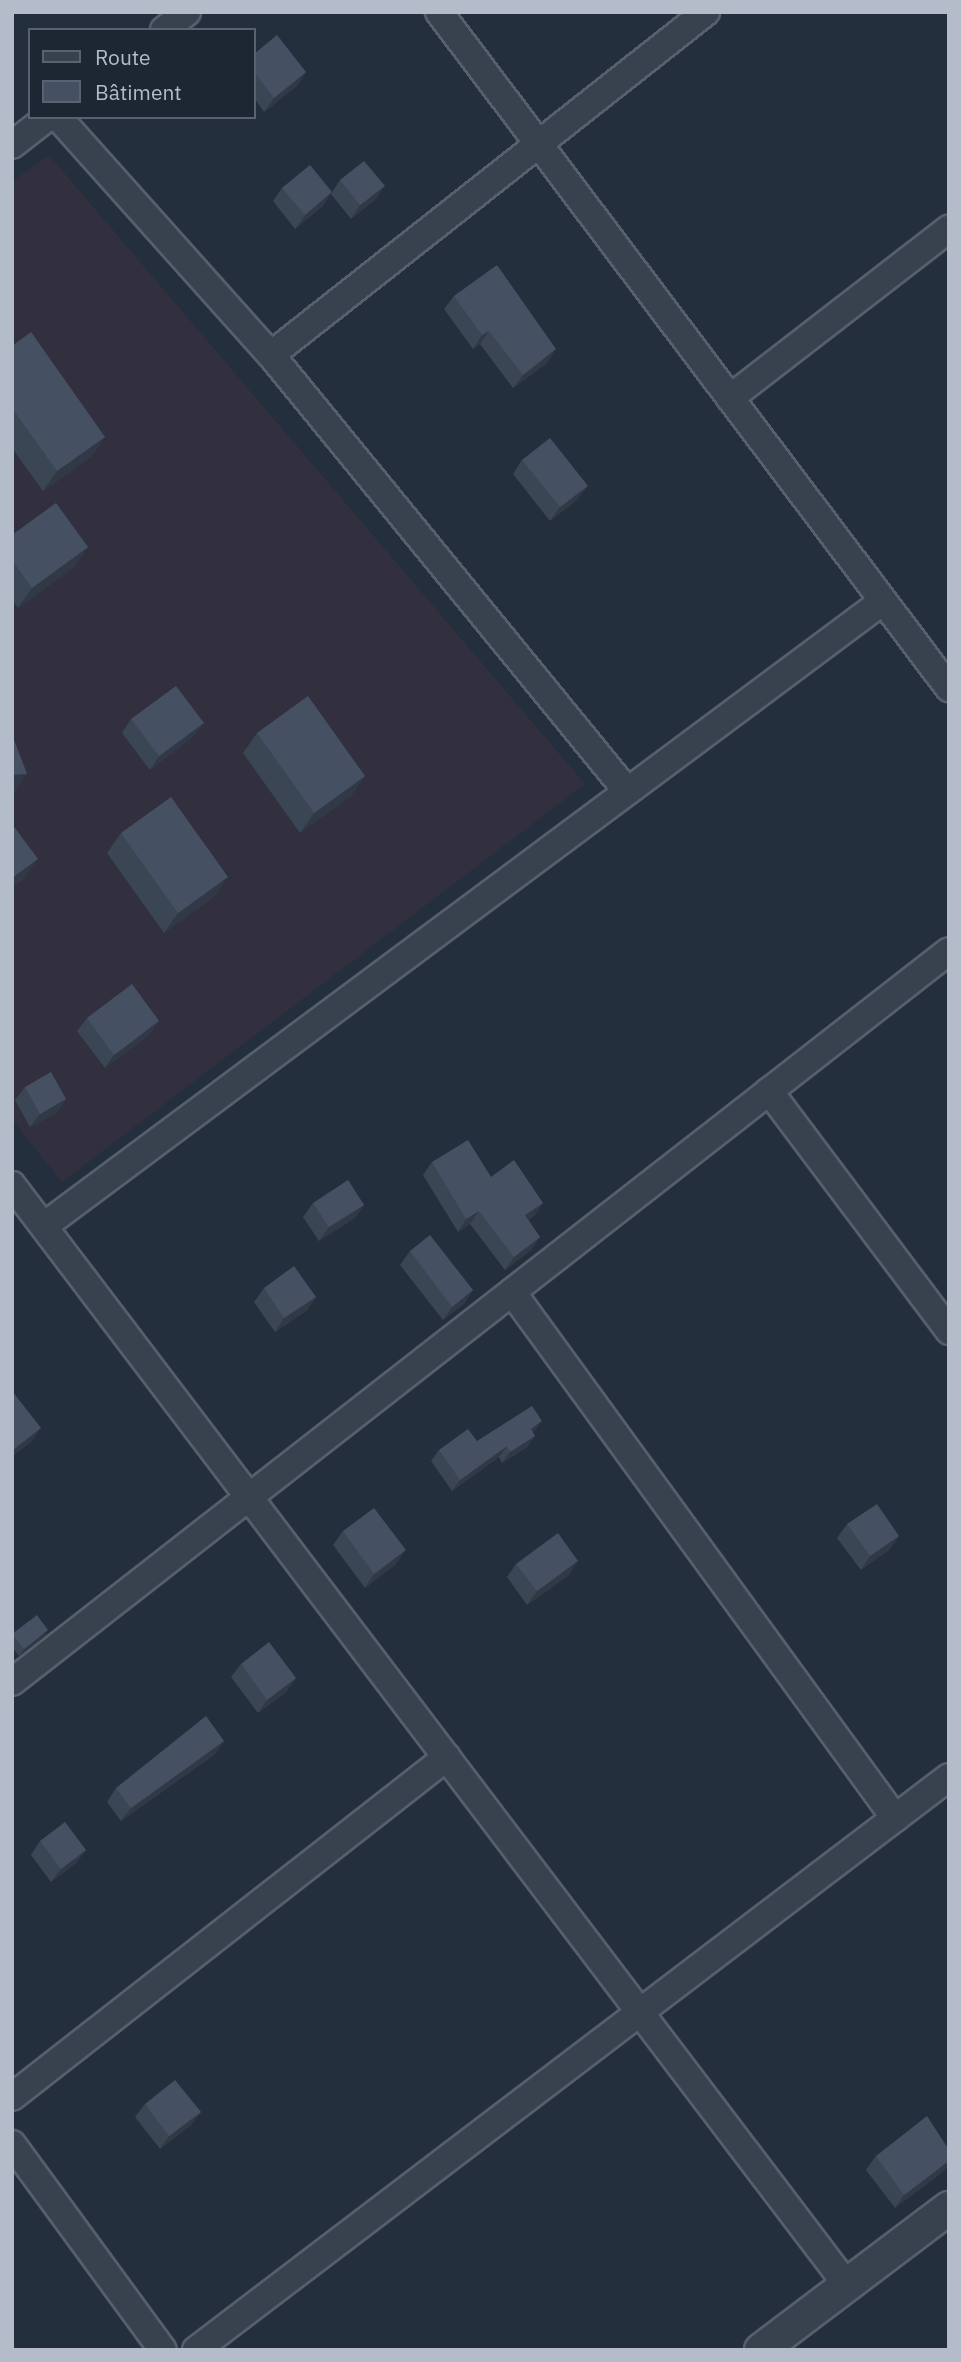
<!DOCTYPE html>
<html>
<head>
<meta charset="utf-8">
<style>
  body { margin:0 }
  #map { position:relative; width:961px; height:2362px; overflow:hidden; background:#242f3e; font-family:"IBM Plex Sans",sans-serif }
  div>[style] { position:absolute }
  .medical>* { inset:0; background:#32303f }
  .roads { filter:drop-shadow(2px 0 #565f6c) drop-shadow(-2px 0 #565f6c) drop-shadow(0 2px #565f6c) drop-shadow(0 -2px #565f6c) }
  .minor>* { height:26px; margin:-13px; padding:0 13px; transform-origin:13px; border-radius:13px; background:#38414e }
  .tertiary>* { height:32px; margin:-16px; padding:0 16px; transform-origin:16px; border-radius:16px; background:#38414e }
  .wall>* { inset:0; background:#3b4654 }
  .shaded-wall>* { inset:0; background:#303945 }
  .building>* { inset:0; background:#455162 }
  span { translate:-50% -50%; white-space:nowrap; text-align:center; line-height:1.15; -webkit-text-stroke:6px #1d2633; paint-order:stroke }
  .frame { position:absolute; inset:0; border:14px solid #b4bcc9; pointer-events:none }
  .legend { position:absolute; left:28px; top:28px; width:228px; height:91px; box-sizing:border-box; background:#1d2633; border:2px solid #59626f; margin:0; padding:9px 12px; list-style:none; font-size:21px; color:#b4bcc9 }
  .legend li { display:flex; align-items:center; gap:14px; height:35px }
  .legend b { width:35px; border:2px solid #59626f }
</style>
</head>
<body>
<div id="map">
  <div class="medical">
    <i style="clip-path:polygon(49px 155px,585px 784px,62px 1182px,12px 1119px,12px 182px)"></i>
  </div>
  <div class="roads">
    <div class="minor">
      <i style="left:439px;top:12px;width:847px;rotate:52.97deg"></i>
      <i style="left:164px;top:30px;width:29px;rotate:-38deg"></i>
      <i style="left:58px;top:117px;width:319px;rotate:48.2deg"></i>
      <i style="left:271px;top:355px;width:563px;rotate:50.77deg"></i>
      <i style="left:12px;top:145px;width:46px;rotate:-37.9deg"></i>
      <i style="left:271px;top:355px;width:554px;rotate:-38.26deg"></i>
      <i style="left:730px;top:398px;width:277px;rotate:-37.7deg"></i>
      <i style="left:769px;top:1091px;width:300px;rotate:53.1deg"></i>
      <i style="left:12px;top:1185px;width:1381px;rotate:52.8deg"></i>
      <i style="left:44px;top:1226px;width:1046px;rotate:-36.68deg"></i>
      <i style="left:512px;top:1292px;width:651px;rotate:53.94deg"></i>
      <i style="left:12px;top:1682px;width:1188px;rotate:-37.96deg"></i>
      <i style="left:12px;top:2097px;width:552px;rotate:-38.01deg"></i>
      <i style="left:12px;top:2144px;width:255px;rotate:53.8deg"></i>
      <i style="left:196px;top:2350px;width:946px;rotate:-37.27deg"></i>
    </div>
    <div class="tertiary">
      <i style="left:761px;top:2350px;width:236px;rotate:-37.1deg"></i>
    </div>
  </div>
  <div class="wall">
    <i style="clip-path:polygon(254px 54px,306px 72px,297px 86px,264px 112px,254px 98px)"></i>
    <i style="clip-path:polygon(340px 180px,375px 200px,351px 219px,331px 194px)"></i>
    <i style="clip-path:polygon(282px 188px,323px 206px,295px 229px,273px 201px)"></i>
    <i style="clip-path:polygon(454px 296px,547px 363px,513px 388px,480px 344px,473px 349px,444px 309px)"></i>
    <i style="clip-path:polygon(12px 346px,105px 437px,91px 457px,43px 491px,12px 448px)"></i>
    <i style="clip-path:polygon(522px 460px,578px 499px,550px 521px,513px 474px)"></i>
    <i style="clip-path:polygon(12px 535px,88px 547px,74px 567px,18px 608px,12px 599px)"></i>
    <i style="clip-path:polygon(131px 719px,194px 736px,150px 770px,122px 733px)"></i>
    <i style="clip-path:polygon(257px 733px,365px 776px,351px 796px,300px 833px,243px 753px)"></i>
    <i style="clip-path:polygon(121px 833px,214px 897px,164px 933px,107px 853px)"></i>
    <i style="clip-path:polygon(87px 1018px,150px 1034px,105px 1068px,77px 1031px)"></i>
    <i style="clip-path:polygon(25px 1087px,66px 1099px,57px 1113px,30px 1127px,15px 1100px)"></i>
    <i style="clip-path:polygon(432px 1162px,543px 1203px,534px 1216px,528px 1220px,540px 1237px,531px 1250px,505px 1270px,470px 1224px,458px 1232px,423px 1175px)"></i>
    <i style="clip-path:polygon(313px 1203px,364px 1205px,355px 1218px,319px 1241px,303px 1217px)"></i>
    <i style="clip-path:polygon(410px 1251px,473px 1290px,464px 1304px,443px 1320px,400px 1265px)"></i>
    <i style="clip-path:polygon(264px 1288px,316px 1297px,306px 1311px,275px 1332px,254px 1302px)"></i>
    <i style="clip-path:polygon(533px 1433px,535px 1436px,527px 1447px,502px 1463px,499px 1457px,452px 1491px,431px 1461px,439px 1450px,477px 1441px)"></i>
    <i style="clip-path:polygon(847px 1524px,899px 1536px,889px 1550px,861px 1570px,837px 1538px)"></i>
    <i style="clip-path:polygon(343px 1531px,396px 1564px,365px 1588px,333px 1545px)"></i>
    <i style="clip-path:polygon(516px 1564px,569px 1575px,527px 1605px,507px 1577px)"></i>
    <i style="clip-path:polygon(12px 1634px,44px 1637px,19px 1656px,12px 1647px)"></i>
    <i style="clip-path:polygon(241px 1664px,296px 1678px,286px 1692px,258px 1713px,231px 1677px)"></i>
    <i style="clip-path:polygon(224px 1741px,214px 1755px,121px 1821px,107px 1802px,116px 1788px)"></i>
    <i style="clip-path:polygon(40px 1841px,86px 1850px,76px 1863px,51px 1882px,31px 1855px)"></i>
    <i style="clip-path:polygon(145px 2104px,201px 2112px,191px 2125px,160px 2149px,135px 2117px)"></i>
    <i style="clip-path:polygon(876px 2156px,944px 2171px,895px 2208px,866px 2170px)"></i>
  </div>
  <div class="shaded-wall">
    <i style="clip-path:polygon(306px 72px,297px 86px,264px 112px,274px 98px)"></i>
    <i style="clip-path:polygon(385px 186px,375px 200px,351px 219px,360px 205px)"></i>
    <i style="clip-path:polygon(332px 192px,323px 206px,295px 229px,305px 215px)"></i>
    <i style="clip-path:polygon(489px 331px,480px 344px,473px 349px,482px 335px)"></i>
    <i style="clip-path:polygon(556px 349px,547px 363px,513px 388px,523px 375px)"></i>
    <i style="clip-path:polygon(105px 437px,91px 457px,43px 491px,57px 471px)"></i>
    <i style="clip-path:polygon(588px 486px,578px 499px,550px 521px,560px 507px)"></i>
    <i style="clip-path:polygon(88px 547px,74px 567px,18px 608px,32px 588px)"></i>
    <i style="clip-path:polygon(204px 723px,194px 736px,150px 770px,159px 756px)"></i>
    <i style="clip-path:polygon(27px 774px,13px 794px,12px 794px,12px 775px)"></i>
    <i style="clip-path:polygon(365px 776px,351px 796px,300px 833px,314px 813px)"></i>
    <i style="clip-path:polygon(38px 859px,24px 879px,12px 888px,12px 878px)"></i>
    <i style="clip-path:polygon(228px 877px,214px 897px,164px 933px,178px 913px)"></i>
    <i style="clip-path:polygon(159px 1021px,150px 1034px,105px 1068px,114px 1055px)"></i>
    <i style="clip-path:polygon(66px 1099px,57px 1113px,30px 1127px,40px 1114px)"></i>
    <i style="clip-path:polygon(543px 1203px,534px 1216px,516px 1228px,525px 1215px)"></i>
    <i style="clip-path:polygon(364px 1205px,355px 1218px,319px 1241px,329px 1227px)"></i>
    <i style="clip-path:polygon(479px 1211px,470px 1224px,458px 1232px,466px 1219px)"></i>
    <i style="clip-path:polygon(540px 1237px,531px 1250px,505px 1270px,514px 1257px)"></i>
    <i style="clip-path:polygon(473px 1290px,464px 1304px,443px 1320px,452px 1307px)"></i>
    <i style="clip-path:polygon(316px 1297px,306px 1311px,275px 1332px,284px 1318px)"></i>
    <i style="clip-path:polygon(542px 1421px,534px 1432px,523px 1440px,531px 1429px)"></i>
    <i style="clip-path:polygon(41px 1428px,31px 1442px,12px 1457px,12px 1451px)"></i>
    <i style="clip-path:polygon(535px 1436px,527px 1447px,502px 1463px,510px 1452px)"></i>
    <i style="clip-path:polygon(507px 1446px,499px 1457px,452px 1491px,460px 1480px)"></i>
    <i style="clip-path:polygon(899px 1536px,889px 1550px,861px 1570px,870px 1556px)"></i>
    <i style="clip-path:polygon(406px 1550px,396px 1564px,365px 1588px,374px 1574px)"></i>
    <i style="clip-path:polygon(578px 1561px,569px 1575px,527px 1605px,537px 1591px)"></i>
    <i style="clip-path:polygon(48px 1630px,44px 1637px,19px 1656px,24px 1649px)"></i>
    <i style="clip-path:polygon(296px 1678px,286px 1692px,258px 1713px,267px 1700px)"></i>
    <i style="clip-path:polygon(224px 1741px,214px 1755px,121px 1821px,131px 1808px)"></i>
    <i style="clip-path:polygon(86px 1850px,76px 1863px,51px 1882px,61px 1869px)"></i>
    <i style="clip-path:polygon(201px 2112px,191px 2125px,160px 2149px,169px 2136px)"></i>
    <i style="clip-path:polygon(949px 2161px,949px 2164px,944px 2171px,895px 2208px,904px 2195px)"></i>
  </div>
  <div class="building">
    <i style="clip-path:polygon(277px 35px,306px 72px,274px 98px,254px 72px,254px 54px)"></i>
    <i style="clip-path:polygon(364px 161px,385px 186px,360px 205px,340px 180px)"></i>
    <i style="clip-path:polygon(310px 165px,332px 192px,305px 215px,282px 188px)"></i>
    <i style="clip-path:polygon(497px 265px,556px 349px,523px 375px,489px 331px,482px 335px,454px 296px)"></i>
    <i style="clip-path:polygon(31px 332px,105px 437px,57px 471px,12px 408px,12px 346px)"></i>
    <i style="clip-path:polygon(550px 438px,588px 486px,560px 507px,522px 460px)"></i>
    <i style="clip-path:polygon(56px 503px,88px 547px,32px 588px,12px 560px,12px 535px)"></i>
    <i style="clip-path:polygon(176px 686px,204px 723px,159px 756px,131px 719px)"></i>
    <i style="clip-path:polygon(308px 696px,365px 776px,314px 813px,257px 733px)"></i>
    <i style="clip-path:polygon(12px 735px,13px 737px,27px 774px,12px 775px)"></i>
    <i style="clip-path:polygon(171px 797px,228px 877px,178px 913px,121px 833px)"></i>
    <i style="clip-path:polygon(12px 824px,38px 859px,12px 878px)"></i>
    <i style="clip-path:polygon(132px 984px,159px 1021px,114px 1055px,87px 1018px)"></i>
    <i style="clip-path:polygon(51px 1072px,66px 1099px,40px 1114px,25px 1087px)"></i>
    <i style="clip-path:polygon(468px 1140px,491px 1177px,514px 1160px,543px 1203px,525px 1215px,540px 1237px,514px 1257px,479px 1211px,466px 1219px,432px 1162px)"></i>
    <i style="clip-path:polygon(348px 1180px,364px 1205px,329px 1227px,313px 1203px)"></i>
    <i style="clip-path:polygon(430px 1235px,473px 1290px,452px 1307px,410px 1251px)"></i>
    <i style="clip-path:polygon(294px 1266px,316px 1297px,284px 1318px,264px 1288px)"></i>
    <i style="clip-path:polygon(12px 1391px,41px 1428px,12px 1451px)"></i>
    <i style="clip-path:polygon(532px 1406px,542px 1421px,531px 1429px,535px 1436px,510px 1452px,507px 1446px,460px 1480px,439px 1450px,468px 1429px,477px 1441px)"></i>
    <i style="clip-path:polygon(877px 1504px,899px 1536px,870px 1556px,847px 1524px)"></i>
    <i style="clip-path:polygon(374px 1508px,406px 1550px,374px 1574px,343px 1531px)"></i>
    <i style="clip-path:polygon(558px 1533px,578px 1561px,537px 1591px,516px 1564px)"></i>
    <i style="clip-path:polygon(37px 1615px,48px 1630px,24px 1649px,12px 1634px)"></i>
    <i style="clip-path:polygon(269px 1642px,296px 1678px,267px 1700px,241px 1664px)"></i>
    <i style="clip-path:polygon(206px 1716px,224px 1741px,131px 1808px,116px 1788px)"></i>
    <i style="clip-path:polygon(65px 1822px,86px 1850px,61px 1869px,40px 1841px)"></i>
    <i style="clip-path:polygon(175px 2080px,201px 2112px,169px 2136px,145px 2104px)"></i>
    <i style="clip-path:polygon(927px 2116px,949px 2150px,949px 2161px,904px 2195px,876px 2156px)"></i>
  </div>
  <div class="frame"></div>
  <ul class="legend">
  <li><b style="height:9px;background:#38414e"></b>Route</li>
  <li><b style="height:19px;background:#455162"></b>Bâtiment</li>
  </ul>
</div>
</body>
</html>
